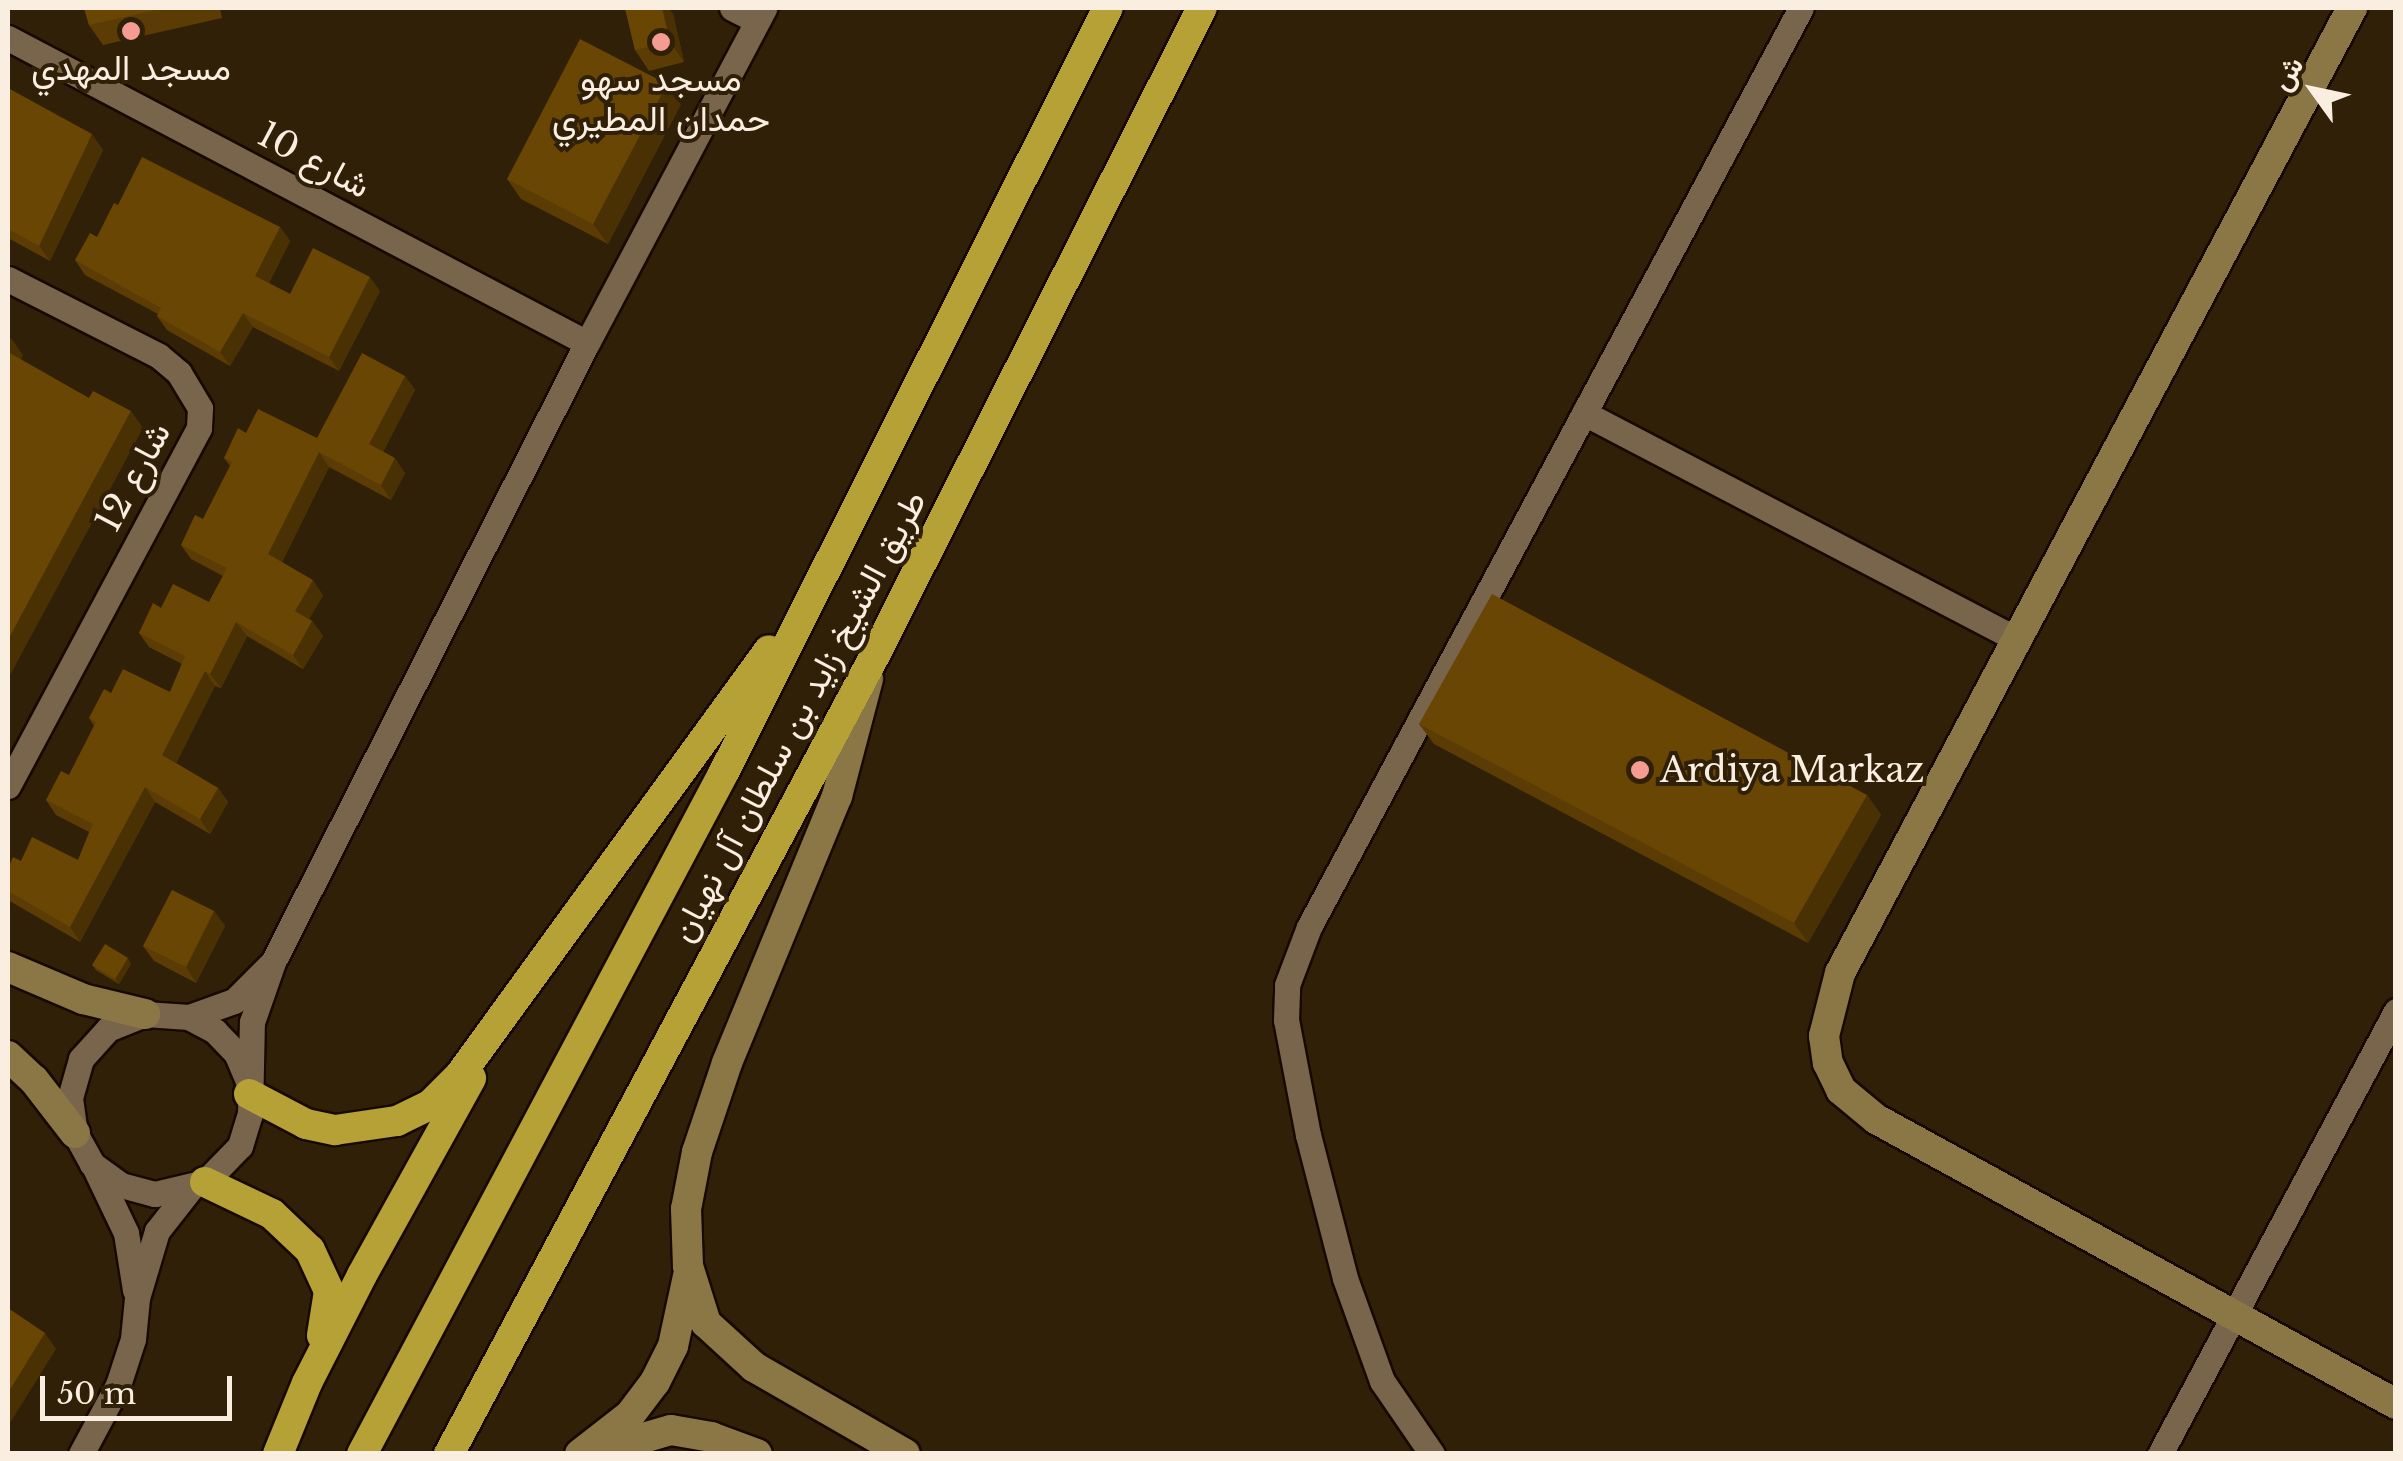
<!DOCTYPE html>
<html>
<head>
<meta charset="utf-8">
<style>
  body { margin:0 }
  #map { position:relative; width:2403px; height:1461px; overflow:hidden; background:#302007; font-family:"Libre Baskerville",Vazirmatn,serif }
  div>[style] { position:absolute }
  .roads { filter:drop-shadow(2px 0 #180900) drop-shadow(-2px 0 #180900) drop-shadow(0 2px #180900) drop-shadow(0 -2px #180900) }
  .street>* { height:25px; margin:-12.5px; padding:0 12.5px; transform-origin:12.5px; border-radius:12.5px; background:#79654c }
  .secondary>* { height:30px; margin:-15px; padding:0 15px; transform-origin:15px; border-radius:15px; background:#8b7745 }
  .highway>* { height:30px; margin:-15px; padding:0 15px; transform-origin:15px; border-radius:15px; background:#b6a136 }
  .wall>* { inset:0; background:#5b3c04 }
  .shaded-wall>* { inset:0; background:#4a3104 }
  .building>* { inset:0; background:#6a4605 }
  .dots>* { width:28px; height:28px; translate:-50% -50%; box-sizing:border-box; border:5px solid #302007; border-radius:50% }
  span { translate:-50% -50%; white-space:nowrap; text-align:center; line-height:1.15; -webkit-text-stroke:8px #302007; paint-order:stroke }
  .poi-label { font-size:35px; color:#f9eee0 }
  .left { translate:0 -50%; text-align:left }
  .street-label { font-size:35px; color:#f9eee0 }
  .frame { position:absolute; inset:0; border:10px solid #f9eee0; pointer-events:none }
  .north { position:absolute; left:2263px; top:40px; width:100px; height:100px; -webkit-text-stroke:8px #302007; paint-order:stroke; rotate:303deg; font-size:28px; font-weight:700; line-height:40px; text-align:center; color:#f9eee0 }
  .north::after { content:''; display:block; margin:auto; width:35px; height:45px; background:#f9eee0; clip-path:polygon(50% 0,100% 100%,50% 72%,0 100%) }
  .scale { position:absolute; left:40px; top:1376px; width:192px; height:45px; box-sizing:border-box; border:5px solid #f9eee0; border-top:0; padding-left:12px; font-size:30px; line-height:35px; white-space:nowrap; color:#f9eee0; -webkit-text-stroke:8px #302007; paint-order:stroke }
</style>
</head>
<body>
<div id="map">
  <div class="roads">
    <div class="street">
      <i style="left:732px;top:8px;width:28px;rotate:27deg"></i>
      <i style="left:8px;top:38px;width:654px;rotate:27.78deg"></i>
      <i style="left:8px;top:279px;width:169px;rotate:27deg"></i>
      <i style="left:159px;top:356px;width:26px;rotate:40deg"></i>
      <i style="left:179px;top:373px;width:41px;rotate:59deg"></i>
      <i style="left:200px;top:408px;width:20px;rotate:93deg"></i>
      <i style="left:199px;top:428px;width:406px;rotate:118.1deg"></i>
      <i style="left:1584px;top:413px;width:485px;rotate:27.6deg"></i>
      <i style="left:189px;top:1017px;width:48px;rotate:-19.6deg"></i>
      <i style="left:234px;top:1001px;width:49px;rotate:-45deg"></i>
      <i style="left:248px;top:1081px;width:30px;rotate:-113deg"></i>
      <i style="left:236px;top:1053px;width:30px;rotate:-134deg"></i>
      <i style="left:215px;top:1031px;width:30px;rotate:-152deg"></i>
      <i style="left:189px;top:1017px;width:44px;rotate:-176.1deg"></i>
      <i style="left:145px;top:1014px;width:40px;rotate:158deg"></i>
      <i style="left:108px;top:1029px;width:40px;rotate:132deg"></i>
      <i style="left:81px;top:1059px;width:41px;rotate:105.8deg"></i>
      <i style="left:70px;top:1098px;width:35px;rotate:82deg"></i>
      <i style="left:75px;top:1133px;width:35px;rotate:61deg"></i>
      <i style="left:92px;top:1164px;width:36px;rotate:36deg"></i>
      <i style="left:121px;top:1185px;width:35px;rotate:15deg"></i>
      <i style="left:155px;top:1194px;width:51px;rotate:-13.5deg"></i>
      <i style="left:205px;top:1182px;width:50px;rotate:-45.8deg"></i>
      <i style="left:240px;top:1146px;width:34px;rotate:-73deg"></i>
      <i style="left:250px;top:1114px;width:92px;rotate:-88.8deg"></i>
      <i style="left:252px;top:1022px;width:64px;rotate:-70.7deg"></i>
      <i style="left:273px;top:962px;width:694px;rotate:-63.1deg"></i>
      <i style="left:587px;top:343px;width:379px;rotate:-62.1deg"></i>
      <i style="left:95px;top:1168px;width:72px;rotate:64.5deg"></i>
      <i style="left:126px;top:1233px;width:58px;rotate:81deg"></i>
      <i style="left:81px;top:1454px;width:78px;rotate:-61.8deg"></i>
      <i style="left:118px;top:1385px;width:48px;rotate:-71.9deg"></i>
      <i style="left:133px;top:1339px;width:41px;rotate:-84.4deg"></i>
      <i style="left:137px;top:1298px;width:70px;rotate:-73.4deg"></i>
      <i style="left:157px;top:1231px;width:53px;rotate:-51.8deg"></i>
      <i style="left:1432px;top:1454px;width:88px;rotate:-124.4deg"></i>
      <i style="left:1382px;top:1381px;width:109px;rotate:-109.8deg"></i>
      <i style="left:1345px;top:1278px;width:148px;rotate:-104.5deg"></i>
      <i style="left:1308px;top:1135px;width:117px;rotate:-100.8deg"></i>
      <i style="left:1286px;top:1020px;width:35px;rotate:-88deg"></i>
      <i style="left:1287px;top:985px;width:62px;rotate:-69.2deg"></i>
      <i style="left:1309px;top:927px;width:1042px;rotate:-61.84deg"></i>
      <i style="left:2160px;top:1454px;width:502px;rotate:-61.95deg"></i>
    </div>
    <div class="secondary">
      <i style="left:2352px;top:8px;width:1092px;rotate:117.95deg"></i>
      <i style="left:1840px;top:973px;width:65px;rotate:104.3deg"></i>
      <i style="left:1824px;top:1036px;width:27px;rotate:82deg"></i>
      <i style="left:1828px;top:1063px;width:30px;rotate:64deg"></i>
      <i style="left:1841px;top:1090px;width:45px;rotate:39.6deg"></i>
      <i style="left:1876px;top:1119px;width:593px;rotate:28.73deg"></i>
      <i style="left:868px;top:679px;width:121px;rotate:104.8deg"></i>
      <i style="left:837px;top:796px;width:289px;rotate:112.4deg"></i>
      <i style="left:727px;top:1063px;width:94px;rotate:108.6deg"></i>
      <i style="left:697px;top:1152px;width:58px;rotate:100.9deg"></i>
      <i style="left:686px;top:1209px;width:57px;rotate:88deg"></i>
      <i style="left:688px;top:1266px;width:60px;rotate:72.5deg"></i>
      <i style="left:706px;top:1323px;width:65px;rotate:42.5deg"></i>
      <i style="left:754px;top:1367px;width:174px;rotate:29.9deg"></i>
      <i style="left:8px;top:967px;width:82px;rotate:23.1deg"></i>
      <i style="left:83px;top:999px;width:64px;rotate:13.6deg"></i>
      <i style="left:8px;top:1056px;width:35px;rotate:43deg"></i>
      <i style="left:34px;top:1080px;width:67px;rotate:52.3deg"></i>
      <i style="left:599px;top:1451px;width:75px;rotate:-16.3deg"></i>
      <i style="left:671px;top:1430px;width:41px;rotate:9.9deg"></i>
      <i style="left:711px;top:1437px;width:49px;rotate:20.3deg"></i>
      <i style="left:580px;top:1454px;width:63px;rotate:-38deg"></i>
      <i style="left:630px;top:1415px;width:41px;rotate:-52.9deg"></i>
      <i style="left:655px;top:1382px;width:40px;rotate:-63.4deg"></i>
      <i style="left:673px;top:1346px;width:72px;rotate:-77.9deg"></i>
    </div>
    <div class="highway">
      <i style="left:249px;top:1094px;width:64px;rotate:27.8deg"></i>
      <i style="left:306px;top:1124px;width:30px;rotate:12deg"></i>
      <i style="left:335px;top:1130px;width:63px;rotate:-8.3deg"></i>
      <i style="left:397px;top:1121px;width:37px;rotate:-26deg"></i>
      <i style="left:430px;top:1105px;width:42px;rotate:-45deg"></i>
      <i style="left:460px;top:1075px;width:525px;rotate:-53.98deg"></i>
      <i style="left:205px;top:1182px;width:74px;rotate:25.5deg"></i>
      <i style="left:272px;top:1214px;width:52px;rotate:43.5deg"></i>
      <i style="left:310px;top:1250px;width:45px;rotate:65.1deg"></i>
      <i style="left:329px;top:1291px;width:45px;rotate:99deg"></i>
      <i style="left:278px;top:1454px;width:77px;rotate:-67.8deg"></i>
      <i style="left:307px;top:1383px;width:121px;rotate:-63deg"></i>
      <i style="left:362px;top:1275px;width:225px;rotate:-61deg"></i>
      <i style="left:362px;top:1454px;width:770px;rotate:-62.04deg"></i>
      <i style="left:723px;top:774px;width:857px;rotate:-63.32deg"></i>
      <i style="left:449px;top:1454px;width:905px;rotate:-61.93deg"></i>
      <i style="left:875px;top:655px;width:725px;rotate:-63.19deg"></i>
    </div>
  </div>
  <div class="wall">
    <i style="clip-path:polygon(84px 8px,220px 8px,222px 18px,103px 45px,89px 25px)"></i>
    <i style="clip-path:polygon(625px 8px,668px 8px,673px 14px,684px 62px,649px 71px,635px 50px)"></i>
    <i style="clip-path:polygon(667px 84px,681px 104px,608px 244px,521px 199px,507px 179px)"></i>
    <i style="clip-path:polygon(8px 88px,103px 150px,50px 261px,8px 238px)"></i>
    <i style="clip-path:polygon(118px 205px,280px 227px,290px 241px,269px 283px,290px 294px,380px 291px,339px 371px,253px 327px,230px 366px,167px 330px,157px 316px,158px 314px,85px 275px,75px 260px,97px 237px)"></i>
    <i style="clip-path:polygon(405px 376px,415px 390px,383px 452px,405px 473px,391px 500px,329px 467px,282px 562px,323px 595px,309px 619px,312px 621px,323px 636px,303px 669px,247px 636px,221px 688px,215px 686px,176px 763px,218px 788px,228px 802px,210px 834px,155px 802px,80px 942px,8px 900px,8px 868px,21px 861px,78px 860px,89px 832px,56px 815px,46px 800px,69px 775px,94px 726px,89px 718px,111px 693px,170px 692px,182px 664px,149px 647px,139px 633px,161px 608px,209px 602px,223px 576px,191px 559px,181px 545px,203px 519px,230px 466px,224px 458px,246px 433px,317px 438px)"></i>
    <i style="clip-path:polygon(1419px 724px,1867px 795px,1881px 815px,1808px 943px,1434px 744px)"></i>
    <i style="clip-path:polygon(214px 911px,225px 926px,196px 983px,154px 961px,143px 946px)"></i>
    <i style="clip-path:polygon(131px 964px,119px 984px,96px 970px,92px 965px)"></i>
  </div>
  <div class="shaded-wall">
    <i style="clip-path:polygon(662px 8px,668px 8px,673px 14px,684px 62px,670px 42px)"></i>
    <i style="clip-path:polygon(667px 84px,681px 104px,608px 244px,593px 224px)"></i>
    <i style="clip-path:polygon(92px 134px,103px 150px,50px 261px,39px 246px)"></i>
    <i style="clip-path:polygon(280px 227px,290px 241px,265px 290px,255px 276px)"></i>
    <i style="clip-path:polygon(370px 277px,380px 291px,339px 371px,329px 357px)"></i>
    <i style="clip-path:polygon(243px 313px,253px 327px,230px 366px,220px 352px)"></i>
    <i style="clip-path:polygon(11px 338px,23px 355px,17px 367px,8px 354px,8px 345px)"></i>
    <i style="clip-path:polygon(405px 376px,415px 390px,379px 459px,369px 444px)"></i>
    <i style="clip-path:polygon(131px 411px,143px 428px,8px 679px,8px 640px)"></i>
    <i style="clip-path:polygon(319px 452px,329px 467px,279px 568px,268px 554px)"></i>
    <i style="clip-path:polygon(395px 458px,405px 473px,391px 500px,381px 485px)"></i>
    <i style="clip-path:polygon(313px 580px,323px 595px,305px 626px,295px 611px)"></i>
    <i style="clip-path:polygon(312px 621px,323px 636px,303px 669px,293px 655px)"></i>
    <i style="clip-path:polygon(236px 622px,247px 636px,221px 688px,210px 674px)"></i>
    <i style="clip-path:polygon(205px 671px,215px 686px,173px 770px,162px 755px)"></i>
    <i style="clip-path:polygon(145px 787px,155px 802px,80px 942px,70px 927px)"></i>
    <i style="clip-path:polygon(218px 788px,228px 802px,210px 834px,200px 819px)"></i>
    <i style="clip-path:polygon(1867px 795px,1881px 815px,1808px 943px,1794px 923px)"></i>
    <i style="clip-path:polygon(214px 911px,225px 926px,196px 983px,186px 967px)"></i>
    <i style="clip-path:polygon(128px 958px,131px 964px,119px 984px,115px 979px)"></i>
    <i style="clip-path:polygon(45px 1333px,56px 1349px,8px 1426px,8px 1393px)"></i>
  </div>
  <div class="building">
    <i style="clip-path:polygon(84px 8px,164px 8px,89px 25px)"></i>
    <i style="clip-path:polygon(625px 8px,662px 8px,670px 42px,635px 50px)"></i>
    <i style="clip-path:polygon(580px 39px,667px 84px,593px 224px,507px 179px)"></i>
    <i style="clip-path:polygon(8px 88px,92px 134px,39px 246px,8px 229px)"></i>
    <i style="clip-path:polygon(142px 157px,280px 227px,255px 276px,290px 294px,313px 248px,370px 277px,329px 357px,243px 313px,220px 352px,157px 316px,161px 308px,75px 260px,90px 233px,97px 237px,114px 203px,118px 205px)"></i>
    <i style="clip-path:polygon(8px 352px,89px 398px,93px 391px,131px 411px,8px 640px)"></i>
    <i style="clip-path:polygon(362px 353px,405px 376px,369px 444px,395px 458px,381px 485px,319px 452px,268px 554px,313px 580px,295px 611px,312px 621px,293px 655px,236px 622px,210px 674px,205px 671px,162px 755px,218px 788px,200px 819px,145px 787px,70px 927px,8px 891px,8px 868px,13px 857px,21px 861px,32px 837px,78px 860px,93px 824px,46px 800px,61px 771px,69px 775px,96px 722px,89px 718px,104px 689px,111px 693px,123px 669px,170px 692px,185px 656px,139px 633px,153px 603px,161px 608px,173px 584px,209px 602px,227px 568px,181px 545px,195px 515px,203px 519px,232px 462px,224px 458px,238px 428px,246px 433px,258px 409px,317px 438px)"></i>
    <i style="clip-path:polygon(1492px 594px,1867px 795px,1794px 923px,1419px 724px)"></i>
    <i style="clip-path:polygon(172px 890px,214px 911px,186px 967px,143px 946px)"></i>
    <i style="clip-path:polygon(105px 944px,128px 958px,115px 979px,92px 965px)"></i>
    <i style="clip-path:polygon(8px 1308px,45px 1333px,8px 1393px)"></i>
  </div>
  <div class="dots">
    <i style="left:131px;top:31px;background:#f59c92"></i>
    <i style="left:661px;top:42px;background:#f59c92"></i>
    <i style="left:1640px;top:770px;background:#f59c92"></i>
  </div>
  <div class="poi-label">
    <span style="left:131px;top:68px">مسجد المهدي</span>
    <span style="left:661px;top:99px">مسجد سهو<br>حمدان المطيري</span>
    <span class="left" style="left:1660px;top:770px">Ardiya Markaz</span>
  </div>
  <div class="street-label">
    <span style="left:314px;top:160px;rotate:28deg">شارع 10</span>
    <span style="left:133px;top:477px;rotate:-62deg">شارع 12</span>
    <span style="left:798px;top:716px;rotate:-62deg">طريق الشيخ زايد بن سلطان آل نهيان</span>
  </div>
  <div class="frame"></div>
  <div class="north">ش</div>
  <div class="scale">50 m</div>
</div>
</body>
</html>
